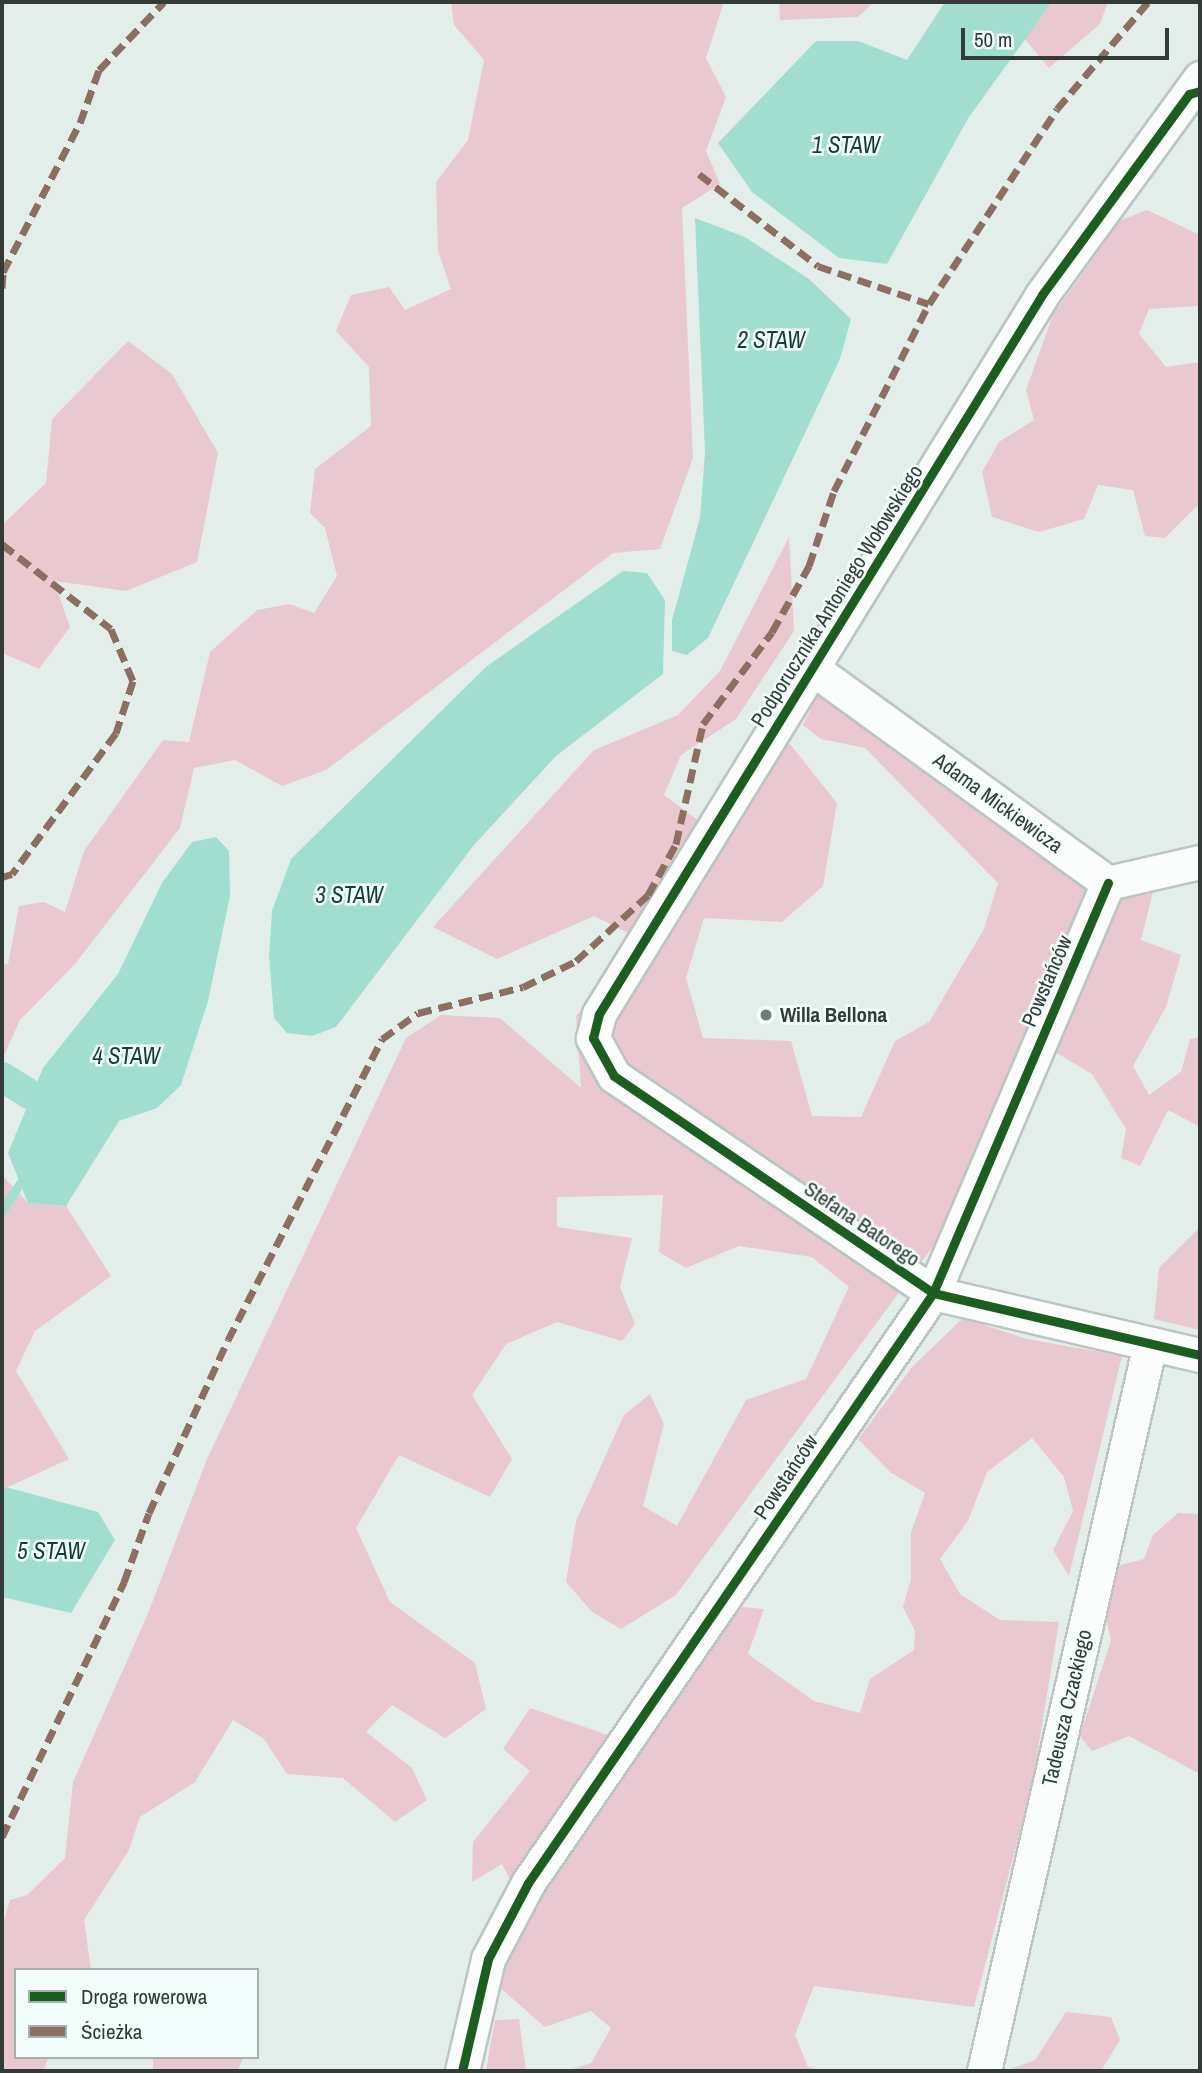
<!DOCTYPE html>
<html>
<head>
<meta charset="utf-8">
<style>
  body { margin:0 }
  #map { position:relative; width:1202px; height:2073px; overflow:hidden; background:#e3eeeb; font-family:"Archivo Narrow",sans-serif }
  div>[style] { position:absolute }
  .forest>* { inset:0; background:#eac8cf }
  .water>* { inset:0; background:#a1ded0 }
  .stream>* { height:9px; margin:-4.5px; padding:0 4.5px; transform-origin:4.5px; border-radius:4.5px; background:#a1ded0 }
  .canal>* { height:30px; margin:-15px; padding:0 15px; transform-origin:15px; border-radius:15px; background:#a1ded0 }
  .roads { filter:drop-shadow(2px 0 #bcc5c3) drop-shadow(-2px 0 #bcc5c3) drop-shadow(0 2px #bcc5c3) drop-shadow(0 -2px #bcc5c3) }
  .minor>* { height:33px; margin:-16.5px; padding:0 16.5px; transform-origin:16.5px; border-radius:16.5px; background:#fbfcfc }
  .quiet>* { height:7px; margin-top:-3.5px; transform-origin:0; background:repeating-linear-gradient(90deg,#8d6e63 0 14px,transparent 0 21px) }
  .cycleway>* { height:9px; margin:-4.5px; padding:0 4.5px; transform-origin:4.5px; border-radius:4.5px; background:#1b5e20 }
  .dots>* { width:19px; height:19px; translate:-50% -50%; box-sizing:border-box; border:4px solid #f2fefb; border-radius:50% }
  span { translate:-50% -50%; white-space:nowrap; text-align:center; line-height:1.15; -webkit-text-stroke:5px #f2fefb; paint-order:stroke }
  .street-label { font-size:21px; color:#333b39 }
  .poi-label { font-size:21px; color:#333b39; font-weight:700 }
  .left { translate:0 -50%; text-align:left }
  .water-label { font-size:23px; color:#163d35; font-style:italic }
  .frame { position:absolute; inset:0; border:4px solid #333b39; pointer-events:none }
  .legend { position:absolute; left:14px; top:1968px; width:245px; height:91px; box-sizing:border-box; background:#f2fefb; border:2px solid #a6b0ad; margin:0; padding:9px 12px; list-style:none; font-size:21px; color:#333b39 }
  .legend li { display:flex; align-items:center; gap:14px; height:35px }
  .legend b { width:35px; border:2px solid #a6b0ad }
  .scale { position:absolute; left:961px; top:28px; width:208px; height:32px; box-sizing:border-box; border:4px solid #333b39; border-top:0; padding-left:9px; font-size:21px; line-height:24px; white-space:nowrap; color:#333b39; -webkit-text-stroke:5px #f2fefb; paint-order:stroke }
</style>
</head>
<body>
<div id="map">
  <div class="forest">
    <i style="clip-path:polygon(451px 2px,724px 2px,706px 58px,726px 97px,706px 151px,720px 184px,682px 208px,693px 458px,660px 549px,613px 553px,326px 770px,282px 786px,235px 760px,194px 768px,180px 828px,75px 964px,20px 1020px,2px 1060px,2px 965px,8px 964px,19px 906px,44px 902px,65px 912px,84px 851px,163px 740px,189px 742px,210px 652px,257px 610px,290px 604px,314px 613px,337px 576px,325px 528px,310px 513px,315px 469px,371px 426px,369px 367px,336px 331px,351px 295px,389px 287px,405px 310px,451px 289px,438px 251px,436px 182px,468px 140px,484px 60px,454px 25px)"></i>
    <i style="clip-path:polygon(779px 2px,874px 2px,858px 17px,780px 20px)"></i>
    <i style="clip-path:polygon(1025px 2px,1108px 2px,1100px 24px,1049px 68px,1009px 20px)"></i>
    <i style="clip-path:polygon(1147px 210px,1200px 235px,1200px 306px,1149px 309px,1139px 334px,1166px 367px,1200px 362px,1200px 503px,1165px 538px,1145px 536px,1133px 490px,1098px 485px,1084px 519px,1039px 532px,992px 517px,982px 472px,999px 442px,1034px 420px,1026px 390px,1053px 315px,1121px 220px)"></i>
    <i style="clip-path:polygon(128px 341px,172px 374px,218px 453px,197px 562px,126px 591px,54px 581px,70px 627px,39px 669px,2px 653px,2px 525px,46px 483px,52px 419px)"></i>
    <i style="clip-path:polygon(789px 537px,794px 631px,736px 719px,681px 755px,664px 795px,710px 829px,768px 748px,790px 744px,837px 803px,823px 886px,782px 922px,704px 918px,686px 978px,703px 1038px,791px 1041px,812px 1116px,861px 1117px,895px 1041px,929px 1022px,984px 929px,998px 883px,865px 748px,821px 739px,803px 725px,821px 688px,1084px 879px,1088px 906px,1155px 884px,1141px 940px,1181px 955px,1166px 1007px,1133px 1066px,1149px 1095px,1181px 1072px,1190px 1039px,1200px 1037px,1200px 1127px,1168px 1110px,1140px 1166px,1121px 1158px,1126px 1129px,1092px 1074px,1025px 1034px,934px 1245px,676px 1595px,621px 1629px,592px 1612px,566px 1582px,576px 1521px,624px 1415px,650px 1394px,664px 1424px,643px 1506px,677px 1526px,746px 1400px,806px 1379px,849px 1287px,812px 1257px,739px 1246px,686px 1268px,659px 1252px,663px 1195px,557px 1197px,557px 1227px,632px 1238px,620px 1287px,635px 1324px,622px 1341px,557px 1322px,506px 1344px,472px 1395px,512px 1459px,490px 1497px,399px 1455px,356px 1528px,390px 1602px,475px 1663px,486px 1709px,445px 1738px,392px 1705px,366px 1732px,412px 1768px,427px 1800px,395px 1822px,343px 1778px,287px 1774px,264px 1739px,233px 1720px,195px 1782px,140px 1817px,129px 1850px,84px 1920px,91px 1970px,16px 1970px,16px 2057px,49px 2057px,43px 2071px,2px 2071px,2px 1928px,10px 1900px,27px 1895px,65px 1858px,73px 1782px,147px 1616px,207px 1459px,406px 1038px,441px 1015px,500px 1018px,581px 1088px,576px 1016px,640px 939px,594px 916px,497px 959px,433px 927px,594px 750px,678px 715px,720px 671px)"></i>
    <i style="clip-path:polygon(2px 1175px,28px 1203px,66px 1206px,111px 1276px,35px 1331px,16px 1371px,69px 1459px,8px 1487px,2px 1486px)"></i>
    <i style="clip-path:polygon(1200px 1227px,1200px 1330px,1154px 1319px,1159px 1268px)"></i>
    <i style="clip-path:polygon(963px 1318px,1027px 1339px,1122px 1356px,1069px 1576px,1053px 1550px,1073px 1511px,1064px 1477px,1032px 1438px,987px 1472px,968px 1521px,940px 1559px,960px 1594px,1000px 1620px,1059px 1622px,1032px 1785px,974px 2007px,814px 1986px,795px 2035px,808px 2067px,826px 2071px,566px 2071px,591px 2063px,611px 2028px,591px 2011px,545px 2027px,499px 1987px,491px 1924px,510px 1879px,502px 1864px,472px 1882px,473px 1842px,530px 1771px,503px 1749px,530px 1708px,639px 1746px,742px 1607px,764px 1609px,748px 1654px,814px 1701px,860px 1713px,870px 1679px,914px 1650px,915px 1631px,903px 1607px,911px 1579px,911px 1532px,925px 1493px,890px 1472px,858px 1439px,913px 1366px)"></i>
    <i style="clip-path:polygon(1178px 1513px,1200px 1514px,1200px 1774px,1129px 1736px,1092px 1751px,1080px 1736px,1111px 1640px,1104px 1610px,1117px 1566px,1144px 1559px,1153px 1535px)"></i>
    <i style="clip-path:polygon(1066px 2012px,1111px 2017px,1120px 2040px,1101px 2071px,1005px 2071px,1035px 2060px)"></i>
    <i style="clip-path:polygon(519px 2019px,526px 2071px,486px 2071px,495px 2020px)"></i>
    <i style="clip-path:polygon(153px 2057px,244px 2057px,237px 2071px,153px 2071px)"></i>
  </div>
  <div class="water">
    <i style="clip-path:polygon(945px 2px,1052px 2px,969px 117px,887px 264px,839px 258px,752px 192px,718px 143px,816px 41px,858px 41px,907px 60px)"></i>
    <i style="clip-path:polygon(695px 218px,745px 237px,809px 279px,851px 319px,840px 359px,708px 638px,687px 655px,672px 651px,672px 620px,700px 518px,705px 453px)"></i>
    <i style="clip-path:polygon(623px 571px,647px 573px,665px 600px,663px 674px,556px 756px,474px 845px,336px 1027px,312px 1036px,287px 1033px,274px 1018px,269px 956px,272px 911px,291px 859px,487px 666px)"></i>
    <i style="clip-path:polygon(216px 837px,229px 851px,230px 896px,208px 1001px,181px 1085px,157px 1108px,119px 1121px,66px 1206px,28px 1203px,8px 1153px,43px 1068px,118px 974px,162px 883px,192px 842px)"></i>
    <i style="clip-path:polygon(2px 1486px,98px 1512px,115px 1540px,71px 1613px,2px 1597px)"></i>
  </div>
  <div class="stream">
    <i style="left:2px;top:1211px;width:33px;rotate:-57deg"></i>
  </div>
  <div class="canal">
    <i style="left:2px;top:1077px;width:36px;rotate:32deg"></i>
  </div>
  <div class="roads">
    <div class="minor">
      <i style="left:1200px;top:78px;width:268px;rotate:126.1deg"></i>
      <i style="left:1042px;top:295px;width:845px;rotate:121.64deg"></i>
      <i style="left:599px;top:1014px;width:25px;rotate:104deg"></i>
      <i style="left:593px;top:1038px;width:43px;rotate:61.1deg"></i>
      <i style="left:614px;top:1076px;width:386px;rotate:34.2deg"></i>
      <i style="left:933px;top:1293px;width:274px;rotate:13.1deg"></i>
      <i style="left:812px;top:668px;width:366px;rotate:36deg"></i>
      <i style="left:1108px;top:883px;width:94px;rotate:-12.9deg"></i>
      <i style="left:462px;top:2071px;width:115px;rotate:-76.9deg"></i>
      <i style="left:488px;top:1959px;width:86px;rotate:-62.2deg"></i>
      <i style="left:528px;top:1883px;width:716px;rotate:-55.53deg"></i>
      <i style="left:933px;top:1293px;width:446px;rotate:-66.9deg"></i>
      <i style="left:984px;top:2071px;width:746px;rotate:-77.14deg"></i>
    </div>
  </div>
  <div class="quiet">
    <i style="left:699px;top:174px;width:150px;rotate:37.7deg"></i>
    <i style="left:818px;top:266px;width:117px;rotate:18.9deg"></i>
    <i style="left:2px;top:288px;width:16px;rotate:-86deg"></i>
    <i style="left:3px;top:272px;width:168px;rotate:-62.7deg"></i>
    <i style="left:80px;top:123px;width:56px;rotate:-70.3deg"></i>
    <i style="left:99px;top:70px;width:94px;rotate:-46.3deg"></i>
    <i style="left:2px;top:544px;width:138px;rotate:37.9deg"></i>
    <i style="left:111px;top:629px;width:56px;rotate:67.1deg"></i>
    <i style="left:133px;top:681px;width:55px;rotate:108.1deg"></i>
    <i style="left:116px;top:733px;width:175px;rotate:126.4deg"></i>
    <i style="left:12px;top:874px;width:10px;rotate:163deg"></i>
    <i style="left:2px;top:1837px;width:283px;rotate:-64.4deg"></i>
    <i style="left:124px;top:1582px;width:73px;rotate:-70.1deg"></i>
    <i style="left:149px;top:1513px;width:190px;rotate:-65.5deg"></i>
    <i style="left:228px;top:1340px;width:338px;rotate:-62.9deg"></i>
    <i style="left:382px;top:1039px;width:44px;rotate:-35.8deg"></i>
    <i style="left:418px;top:1013px;width:108px;rotate:-13.9deg"></i>
    <i style="left:523px;top:987px;width:59px;rotate:-26.1deg"></i>
    <i style="left:576px;top:961px;width:98px;rotate:-42.5deg"></i>
    <i style="left:648px;top:895px;width:58px;rotate:-61.2deg"></i>
    <i style="left:676px;top:844px;width:123px;rotate:-77.3deg"></i>
    <i style="left:703px;top:724px;width:115px;rotate:-53.1deg"></i>
    <i style="left:772px;top:632px;width:76px;rotate:-60.7deg"></i>
    <i style="left:809px;top:566px;width:79px;rotate:-71.6deg"></i>
    <i style="left:834px;top:491px;width:210px;rotate:-63.1deg"></i>
    <i style="left:929px;top:304px;width:233px;rotate:-56.7deg"></i>
    <i style="left:1057px;top:109px;width:140px;rotate:-49.6deg"></i>
  </div>
  <div class="cycleway">
    <i style="left:1200px;top:91px;width:11px;rotate:165deg"></i>
    <i style="left:1189px;top:94px;width:249px;rotate:126.2deg"></i>
    <i style="left:1042px;top:295px;width:845px;rotate:121.64deg"></i>
    <i style="left:599px;top:1014px;width:25px;rotate:104deg"></i>
    <i style="left:593px;top:1038px;width:43px;rotate:61.1deg"></i>
    <i style="left:614px;top:1076px;width:386px;rotate:34.2deg"></i>
    <i style="left:933px;top:1293px;width:274px;rotate:13.1deg"></i>
    <i style="left:462px;top:2071px;width:115px;rotate:-76.9deg"></i>
    <i style="left:488px;top:1959px;width:86px;rotate:-62.2deg"></i>
    <i style="left:528px;top:1883px;width:716px;rotate:-55.53deg"></i>
    <i style="left:933px;top:1293px;width:446px;rotate:-66.9deg"></i>
  </div>
  <div class="dots">
    <i style="left:766px;top:1015px;background:#717a77"></i>
  </div>
  <div class="street-label">
    <span style="left:837px;top:596px;rotate:-58deg">Podporucznika Antoniego Wołowskiego</span>
    <span style="left:998px;top:803px;rotate:36deg">Adama Mickiewicza</span>
    <span style="left:1047px;top:981px;rotate:-67deg">Powstańców</span>
    <span style="left:862px;top:1224px;rotate:34deg">Stefana Batorego</span>
    <span style="left:786px;top:1477px;rotate:-56deg">Powstańców</span>
    <span style="left:1067px;top:1708px;rotate:-77deg">Tadeusza Czackiego</span>
  </div>
  <div class="poi-label">
    <span class="left" style="left:780px;top:1015px">Willa Bellona</span>
  </div>
  <div class="water-label">
    <span style="left:846px;top:145px">1 STAW</span>
    <span style="left:771px;top:340px">2 STAW</span>
    <span style="left:349px;top:895px">3 STAW</span>
    <span style="left:126px;top:1056px">4 STAW</span>
    <span style="left:51px;top:1551px">5 STAW</span>
  </div>
  <div class="frame"></div>
  <ul class="legend">
  <li><b style="height:9px;background:#1b5e20"></b>Droga rowerowa</li>
  <li><b style="height:9px;background:#8d6e63"></b>Ścieżka</li>
  </ul>
  <div class="scale">50 m</div>
</div>
</body>
</html>
